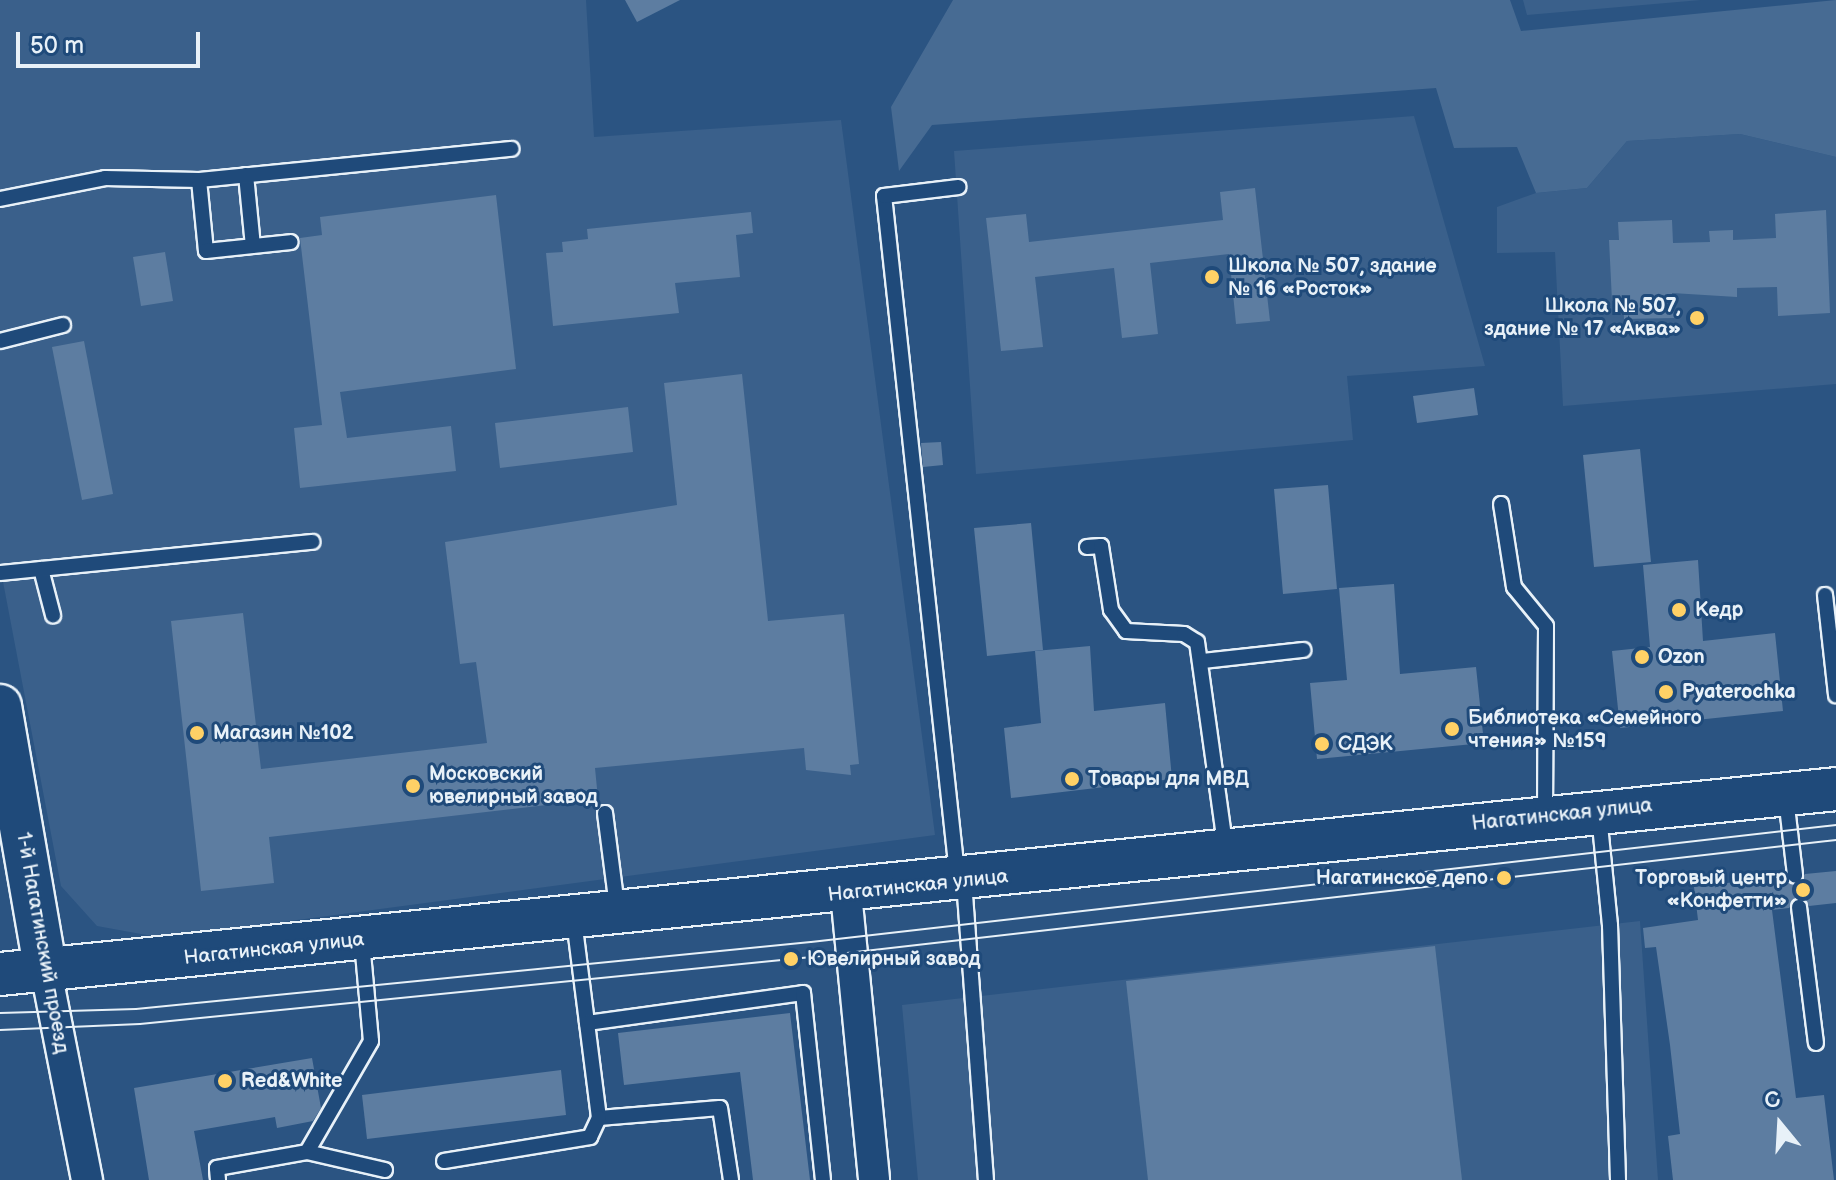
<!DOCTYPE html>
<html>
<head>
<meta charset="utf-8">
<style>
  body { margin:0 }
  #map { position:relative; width:1836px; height:1180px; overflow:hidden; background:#2b5482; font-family:"Balsamiq Sans",sans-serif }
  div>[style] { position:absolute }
  .built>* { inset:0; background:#3a608b }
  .green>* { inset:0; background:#476b93 }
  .building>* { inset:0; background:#5d7da1 }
  .roads { filter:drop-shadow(2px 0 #e8f1f8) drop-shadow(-2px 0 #e8f1f8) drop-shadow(0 2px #e8f1f8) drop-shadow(0 -2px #e8f1f8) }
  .lane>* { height:14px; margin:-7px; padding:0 7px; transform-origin:7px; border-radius:7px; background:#1f4a7a }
  .street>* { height:30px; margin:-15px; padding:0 15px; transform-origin:15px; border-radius:15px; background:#1f4a7a }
  .secondary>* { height:42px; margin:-21px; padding:0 21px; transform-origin:21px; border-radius:21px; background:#1f4a7a }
  .tram>* { height:2px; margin:-1px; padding:0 1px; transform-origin:1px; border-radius:1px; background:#e8f1f8 }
  .dots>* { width:22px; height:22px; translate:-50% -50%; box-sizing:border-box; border:4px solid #1f4a7a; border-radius:50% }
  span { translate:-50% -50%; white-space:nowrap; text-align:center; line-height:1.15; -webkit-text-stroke:6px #1f4a7a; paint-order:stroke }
  .poi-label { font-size:20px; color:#e8f1f8; font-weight:700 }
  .left { translate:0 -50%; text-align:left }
  .right { translate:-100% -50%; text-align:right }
  .street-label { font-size:20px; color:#e8f1f8 }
  .north { position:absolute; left:1740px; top:1084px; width:80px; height:80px; -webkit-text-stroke:6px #1f4a7a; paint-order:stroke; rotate:342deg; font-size:22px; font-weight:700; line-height:32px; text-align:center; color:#e8f1f8 }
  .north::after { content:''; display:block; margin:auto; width:28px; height:36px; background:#e8f1f8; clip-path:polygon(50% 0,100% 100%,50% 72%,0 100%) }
  .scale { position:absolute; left:16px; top:32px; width:184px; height:36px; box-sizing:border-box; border:4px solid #e8f1f8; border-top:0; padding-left:10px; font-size:24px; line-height:28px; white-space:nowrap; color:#e8f1f8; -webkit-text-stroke:6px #1f4a7a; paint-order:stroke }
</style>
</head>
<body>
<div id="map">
  <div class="built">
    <i style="clip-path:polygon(0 0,586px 0,594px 137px,841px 120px,935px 835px,163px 938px,97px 926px,61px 886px,0 566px)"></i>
    <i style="clip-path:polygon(1523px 0,1701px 0,1527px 15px)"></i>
    <i style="clip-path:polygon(1414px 116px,1485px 366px,1347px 376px,1353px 440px,976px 474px,954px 151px)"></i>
    <i style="clip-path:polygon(1740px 134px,1836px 157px,1836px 384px,1563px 406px,1555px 252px,1497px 253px,1497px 207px,1536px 193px,1587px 188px,1627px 141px)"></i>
    <i style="clip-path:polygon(1640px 921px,1658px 1180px,918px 1180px,902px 1005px)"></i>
  </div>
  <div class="green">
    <i style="clip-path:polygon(953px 0,1510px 0,1521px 31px,1836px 0,1836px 157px,1740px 134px,1627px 141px,1587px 188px,1536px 193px,1517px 147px,1454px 148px,1436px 88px,932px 125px,899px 171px,891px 107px)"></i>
  </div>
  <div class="building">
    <i style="clip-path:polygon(625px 0,680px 0,637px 22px)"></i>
    <i style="clip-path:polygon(1255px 188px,1270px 321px,1236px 324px,1229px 254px,1150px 263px,1158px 334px,1122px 338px,1114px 268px,1035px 277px,1043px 347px,1001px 351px,986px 218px,1026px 214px,1029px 242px,1223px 220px,1220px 192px)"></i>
    <i style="clip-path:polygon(496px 195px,516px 369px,340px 392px,347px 438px,451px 426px,456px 471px,300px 488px,294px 428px,322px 425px,300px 238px,322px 235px,320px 217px)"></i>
    <i style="clip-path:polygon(1826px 210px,1830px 313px,1778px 316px,1777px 287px,1737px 288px,1737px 297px,1672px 293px,1674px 318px,1624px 319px,1623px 300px,1612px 301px,1609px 240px,1619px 240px,1618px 222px,1672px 220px,1673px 243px,1710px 242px,1709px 231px,1733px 230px,1733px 240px,1776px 238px,1775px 214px)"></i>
    <i style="clip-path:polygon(751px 212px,753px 233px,736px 235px,740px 277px,675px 283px,679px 313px,553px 326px,546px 253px,563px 252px,562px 242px,588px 239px,587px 229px)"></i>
    <i style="clip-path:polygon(165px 252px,173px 301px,141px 306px,133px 257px)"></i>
    <i style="clip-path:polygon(84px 341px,113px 494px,82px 500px,52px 347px)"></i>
    <i style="clip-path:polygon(742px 374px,768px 621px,844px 614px,859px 764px,850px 765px,851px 775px,806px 770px,804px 748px,595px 768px,598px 799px,269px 837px,274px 883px,201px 891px,171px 621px,243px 613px,261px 769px,487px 743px,476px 662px,460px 664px,445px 542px,677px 505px,664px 383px)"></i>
    <i style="clip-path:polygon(1474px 388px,1478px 415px,1417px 423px,1413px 396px)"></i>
    <i style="clip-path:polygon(628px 407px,633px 452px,500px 468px,495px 423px)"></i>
    <i style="clip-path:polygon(941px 442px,943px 465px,923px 467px,921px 443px)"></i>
    <i style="clip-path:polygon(1640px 449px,1651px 562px,1594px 567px,1583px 455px)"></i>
    <i style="clip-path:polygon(1328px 485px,1337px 589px,1283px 594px,1274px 489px)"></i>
    <i style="clip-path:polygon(1031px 523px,1043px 650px,987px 656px,974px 528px)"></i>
    <i style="clip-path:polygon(1698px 560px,1703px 641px,1775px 633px,1783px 711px,1620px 728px,1612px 651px,1650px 647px,1643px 565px)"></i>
    <i style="clip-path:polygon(1394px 584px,1400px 674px,1476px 667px,1484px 743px,1317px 759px,1310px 683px,1347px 680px,1339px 588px)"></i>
    <i style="clip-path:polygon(1090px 646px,1094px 711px,1165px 703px,1172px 779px,1011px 798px,1004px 728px,1041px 723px,1035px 651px)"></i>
    <i style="clip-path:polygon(1836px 871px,1836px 903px,1809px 906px,1799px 897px,1789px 908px,1772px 910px,1796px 1098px,1824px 1095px,1834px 1180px,1673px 1180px,1668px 1136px,1680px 1134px,1670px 1045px,1656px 947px,1645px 948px,1643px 928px,1698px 920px,1694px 887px,1785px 876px,1795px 885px,1805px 874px)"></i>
    <i style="clip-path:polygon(1435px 946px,1462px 1180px,1148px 1180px,1126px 981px)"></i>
    <i style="clip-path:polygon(790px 1013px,810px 1180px,753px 1180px,740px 1072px,624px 1085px,618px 1033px)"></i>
    <i style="clip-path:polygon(312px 1058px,321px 1108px,313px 1121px,277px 1128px,275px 1117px,194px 1131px,203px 1180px,149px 1180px,134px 1088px)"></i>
    <i style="clip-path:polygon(561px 1070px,566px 1115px,367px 1139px,362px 1095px)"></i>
  </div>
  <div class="roads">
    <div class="lane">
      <i style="left:246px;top:175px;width:71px;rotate:84.4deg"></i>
      <i style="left:199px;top:180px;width:71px;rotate:84.4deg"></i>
      <i style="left:206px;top:251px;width:85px;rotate:-6deg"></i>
      <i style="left:0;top:199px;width:107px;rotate:-11.3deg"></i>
      <i style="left:105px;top:178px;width:94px;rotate:1.2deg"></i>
      <i style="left:199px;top:180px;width:314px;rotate:-5.7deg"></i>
      <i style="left:0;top:341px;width:65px;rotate:-14.3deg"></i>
      <i style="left:1501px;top:504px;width:84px;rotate:81.1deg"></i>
      <i style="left:1514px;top:587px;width:50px;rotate:50.6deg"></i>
      <i style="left:1546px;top:626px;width:189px;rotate:90.3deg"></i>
      <i style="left:1087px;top:547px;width:14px;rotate:-4deg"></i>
      <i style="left:1101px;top:546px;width:65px;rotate:81.1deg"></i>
      <i style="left:1111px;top:610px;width:26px;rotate:54deg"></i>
      <i style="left:1126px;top:631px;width:58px;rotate:3deg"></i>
      <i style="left:1184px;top:634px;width:15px;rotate:32deg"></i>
      <i style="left:1197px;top:642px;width:205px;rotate:82.1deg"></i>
      <i style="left:41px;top:569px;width:48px;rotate:75.4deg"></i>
      <i style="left:0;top:573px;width:314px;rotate:-5.7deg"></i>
      <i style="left:1825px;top:595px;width:101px;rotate:83.7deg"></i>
      <i style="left:1203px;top:661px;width:101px;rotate:-6.3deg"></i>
      <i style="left:1786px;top:798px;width:78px;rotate:83.3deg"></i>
      <i style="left:605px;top:813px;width:95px;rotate:82.7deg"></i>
      <i style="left:1599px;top:815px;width:111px;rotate:84.3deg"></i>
      <i style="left:1610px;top:925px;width:255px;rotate:88.2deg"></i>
      <i style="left:957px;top:873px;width:681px;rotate:-96.15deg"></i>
      <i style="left:884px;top:196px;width:75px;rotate:-6.9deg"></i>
      <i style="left:964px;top:881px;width:300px;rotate:85.8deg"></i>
      <i style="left:1799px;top:907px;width:137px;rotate:82.9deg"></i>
      <i style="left:574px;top:920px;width:200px;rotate:82.8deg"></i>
      <i style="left:599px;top:1118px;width:121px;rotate:-4.7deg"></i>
      <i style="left:720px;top:1108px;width:73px;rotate:81.3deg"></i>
      <i style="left:587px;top:1023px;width:218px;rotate:-7.9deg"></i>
      <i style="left:803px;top:993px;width:188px;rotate:83.9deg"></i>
      <i style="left:307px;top:1152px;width:128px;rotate:-60deg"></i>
      <i style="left:371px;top:1041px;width:99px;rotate:-95.2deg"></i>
      <i style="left:444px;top:1161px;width:148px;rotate:-9.3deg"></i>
      <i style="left:590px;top:1137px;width:21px;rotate:-65deg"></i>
      <i style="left:218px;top:1180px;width:12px;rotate:-95deg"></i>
      <i style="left:217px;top:1168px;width:91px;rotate:-10.1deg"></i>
      <i style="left:307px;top:1152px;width:80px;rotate:13deg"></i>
    </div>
    <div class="street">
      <i style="left:846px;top:893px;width:288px;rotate:84.4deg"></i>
      <i style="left:46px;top:971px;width:213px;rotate:78.9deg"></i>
    </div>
    <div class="secondary">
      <i style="left:0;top:706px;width:269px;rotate:80.2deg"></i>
      <i style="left:0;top:974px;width:1845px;rotate:-5.75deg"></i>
    </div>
  </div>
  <div class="tram">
    <i style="left:0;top:1013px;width:136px;rotate:-1.7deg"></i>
    <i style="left:136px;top:1009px;width:678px;rotate:-5.67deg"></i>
    <i style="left:811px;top:942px;width:1032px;rotate:-6.51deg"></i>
    <i style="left:0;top:1030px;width:140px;rotate:-2.5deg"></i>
    <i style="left:140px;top:1024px;width:675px;rotate:-5.69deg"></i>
    <i style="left:812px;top:957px;width:1031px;rotate:-6.52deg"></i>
  </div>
  <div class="dots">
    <i style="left:1212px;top:277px;background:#ffd166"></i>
    <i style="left:1697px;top:318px;background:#ffd166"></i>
    <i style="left:1679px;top:610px;background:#ffd166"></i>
    <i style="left:1642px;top:657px;background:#ffd166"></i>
    <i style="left:1666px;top:692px;background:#ffd166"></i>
    <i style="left:1452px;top:729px;background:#ffd166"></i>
    <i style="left:197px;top:733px;background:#ffd166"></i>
    <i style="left:1322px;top:744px;background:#ffd166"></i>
    <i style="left:1072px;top:779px;background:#ffd166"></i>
    <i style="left:413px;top:786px;background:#ffd166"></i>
    <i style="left:1504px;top:878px;background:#ffd166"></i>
    <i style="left:1803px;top:890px;background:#ffd166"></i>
    <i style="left:791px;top:959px;background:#ffd166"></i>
    <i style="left:225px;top:1081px;background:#ffd166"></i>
  </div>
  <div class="poi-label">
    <span class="left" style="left:1228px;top:278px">Школа № 507, здание<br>№ 16 «Росток»</span>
    <span class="right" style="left:1681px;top:318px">Школа № 507,<br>здание № 17 «Аква»</span>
    <span class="left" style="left:1695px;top:610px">Кедр</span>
    <span class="left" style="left:1658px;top:657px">Ozon</span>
    <span class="left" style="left:1682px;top:692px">Pyaterochka</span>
    <span class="left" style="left:1468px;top:730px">Библиотека «Семейного<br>чтения» №159</span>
    <span class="left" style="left:213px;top:733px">Магазин №102</span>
    <span class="left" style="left:1338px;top:744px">СДЭК</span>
    <span class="left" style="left:429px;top:786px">Московский<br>ювелирный завод</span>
    <span class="left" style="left:1088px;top:779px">Товары для МВД</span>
    <span class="right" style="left:1488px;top:878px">Нагатинское депо</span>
    <span class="right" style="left:1787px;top:890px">Торговый центр<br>«Конфетти»</span>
    <span class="left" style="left:807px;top:959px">Ювелирный завод</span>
    <span class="left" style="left:241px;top:1081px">Red&amp;White</span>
  </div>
  <div class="street-label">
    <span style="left:1562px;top:815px;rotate:-6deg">Нагатинская улица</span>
    <span style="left:918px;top:886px;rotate:-6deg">Нагатинская улица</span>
    <span style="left:42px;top:943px;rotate:80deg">1-й Нагатинский проезд</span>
    <span style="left:274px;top:949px;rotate:-6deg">Нагатинская улица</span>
  </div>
  <div class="north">С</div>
  <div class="scale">50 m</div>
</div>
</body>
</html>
